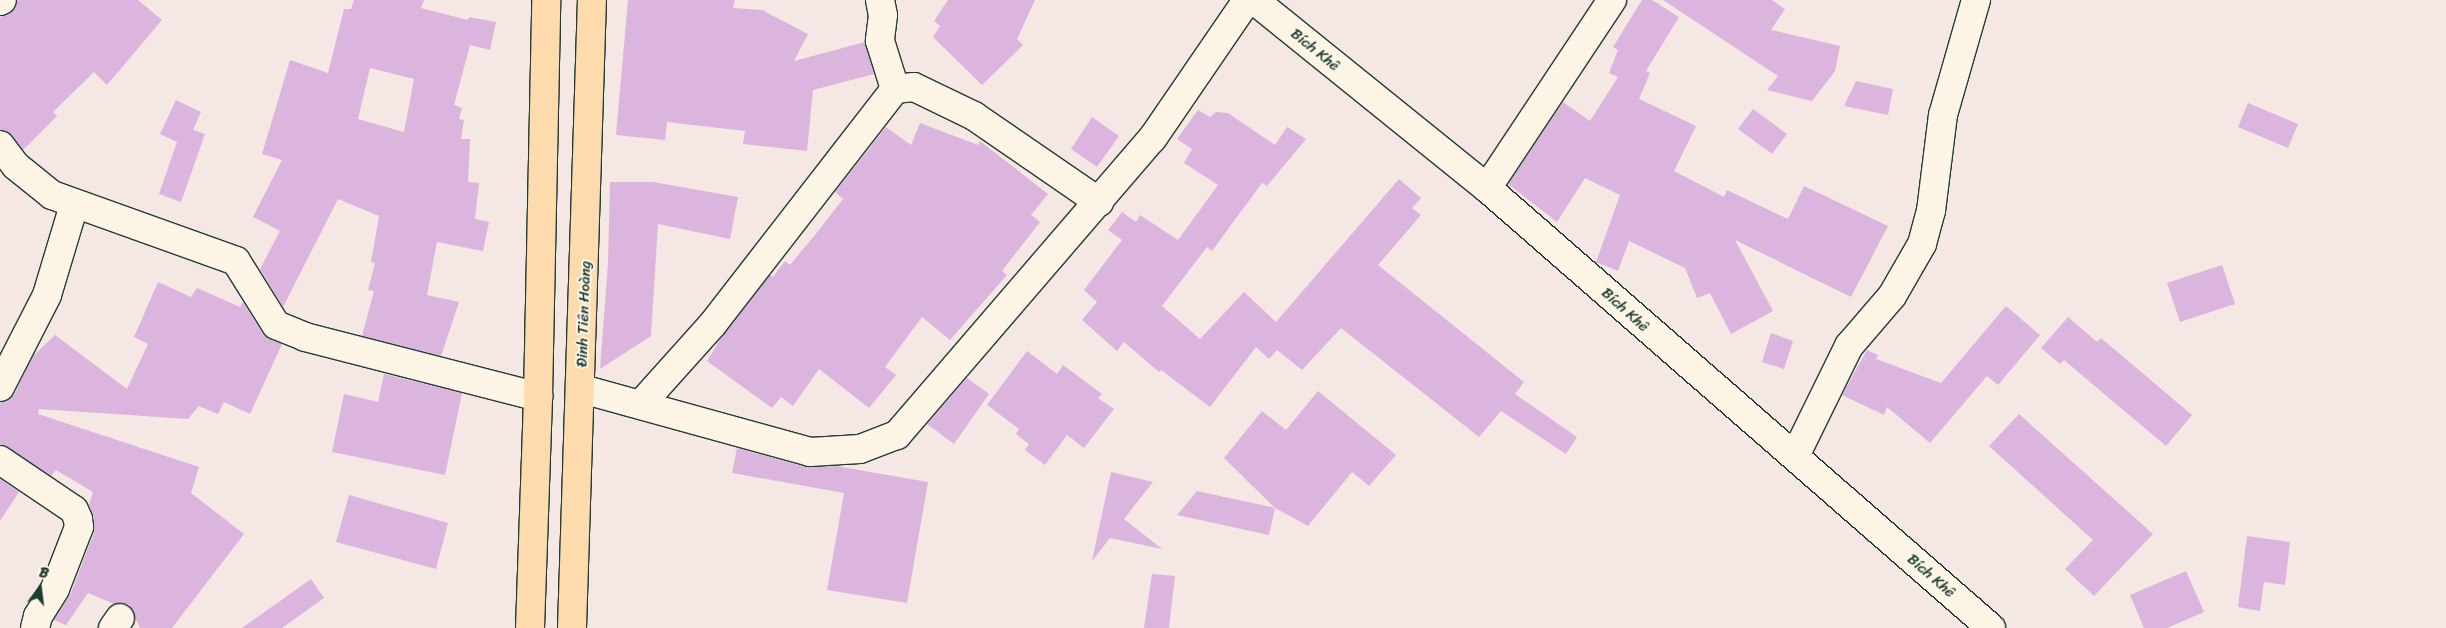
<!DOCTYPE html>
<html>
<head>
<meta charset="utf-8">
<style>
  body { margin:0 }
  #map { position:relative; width:2446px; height:628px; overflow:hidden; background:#f5e8e4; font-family:Sriracha,sans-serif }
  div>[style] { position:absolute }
  .building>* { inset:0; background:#dbb5de }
  .roads { filter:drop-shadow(1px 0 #1f3d34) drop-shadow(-1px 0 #1f3d34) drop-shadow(0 1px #1f3d34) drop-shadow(0 -1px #1f3d34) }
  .minor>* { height:28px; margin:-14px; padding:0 14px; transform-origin:14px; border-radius:14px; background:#fcf5e5 }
  .secondary>* { height:28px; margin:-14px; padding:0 14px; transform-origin:14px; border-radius:14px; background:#fcf5e5 }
  .trunk>* { height:28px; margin:-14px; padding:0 14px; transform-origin:14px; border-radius:14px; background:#fedbac }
  span { translate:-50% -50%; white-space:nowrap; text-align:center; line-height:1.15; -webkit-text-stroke:4px #fcf5e5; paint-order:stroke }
  .street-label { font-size:15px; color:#1f3d34 }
  .north { position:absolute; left:15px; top:563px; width:50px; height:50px; -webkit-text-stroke:4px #fcf5e5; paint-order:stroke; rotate:15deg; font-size:14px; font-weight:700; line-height:20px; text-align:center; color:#1f3d34 }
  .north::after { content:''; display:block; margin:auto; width:18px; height:22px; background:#1f3d34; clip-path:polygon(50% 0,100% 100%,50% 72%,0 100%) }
</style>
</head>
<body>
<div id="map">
  <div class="building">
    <i style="clip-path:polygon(17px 0,138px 0,162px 20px,107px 85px,94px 72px,53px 112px,57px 116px,23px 150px,12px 135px,0 130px,0 17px,15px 9px)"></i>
    <i style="clip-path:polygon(evenodd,354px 0,424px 0,421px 8px,468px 20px,469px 17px,496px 22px,490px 50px,470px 45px,454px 105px,462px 108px,459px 119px,464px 120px,461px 139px,470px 139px,468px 182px,479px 183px,475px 219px,489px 222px,483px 251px,437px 242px,427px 295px,459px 302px,441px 356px,362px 336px,374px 291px,368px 290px,375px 263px,371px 262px,379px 216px,338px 199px,283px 307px,260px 269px,280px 231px,253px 217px,282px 160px,262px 154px,290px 60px,328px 73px,344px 9px,351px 9px,354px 0,370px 68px,414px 79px,404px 132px,358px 119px,370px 68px)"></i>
    <i style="clip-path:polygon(628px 0,735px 0,733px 8px,762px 10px,808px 34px,794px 61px,865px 42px,874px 74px,813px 90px,807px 151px,743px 144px,745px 131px,667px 122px,665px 140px,616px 135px)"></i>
    <i style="clip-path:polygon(948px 0,1035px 0,1017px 39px,1023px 45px,982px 85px,933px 37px,940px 26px,934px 21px)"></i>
    <i style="clip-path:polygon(1642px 0,1652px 0,1679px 17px,1646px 71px,1650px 73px,1639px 99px,1696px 126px,1674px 171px,1724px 197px,1727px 190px,1788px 219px,1804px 186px,1888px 226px,1851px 297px,1735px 240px,1773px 311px,1731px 334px,1710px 293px,1697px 298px,1685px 268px,1629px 241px,1618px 271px,1596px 262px,1620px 195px,1585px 178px,1557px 222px,1508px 184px,1563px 102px,1590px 121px,1618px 77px,1609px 73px,1618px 50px,1613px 47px)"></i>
    <i style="clip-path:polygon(1663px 0,1772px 0,1785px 9px,1771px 30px,1840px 46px,1835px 71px,1812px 101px,1767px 90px,1778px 76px)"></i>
    <i style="clip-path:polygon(1856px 81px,1893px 89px,1888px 115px,1844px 106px)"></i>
    <i style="clip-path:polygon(176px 100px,201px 112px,193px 130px,205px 134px,181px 202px,159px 194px,177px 142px,160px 134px)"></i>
    <i style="clip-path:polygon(2248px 103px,2298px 124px,2288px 148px,2238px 127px)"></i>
    <i style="clip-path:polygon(1753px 109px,1787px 134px,1772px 154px,1738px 129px)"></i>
    <i style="clip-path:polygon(1198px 110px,1210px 117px,1216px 112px,1228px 113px,1275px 145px,1287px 127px,1306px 139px,1267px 186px,1262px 183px,1212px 251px,1207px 247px,1162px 306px,1200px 339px,1244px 292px,1276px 322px,1399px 179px,1421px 198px,1412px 208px,1421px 215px,1378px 265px,1524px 382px,1515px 394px,1577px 437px,1566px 454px,1501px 411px,1479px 437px,1341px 328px,1302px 370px,1277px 350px,1269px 359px,1256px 347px,1210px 407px,1161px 370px,1159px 372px,1124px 342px,1117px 351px,1082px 320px,1097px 302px,1084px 290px,1122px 240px,1108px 230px,1122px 212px,1136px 222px,1140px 215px,1178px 240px,1218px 185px,1184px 163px,1192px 149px,1177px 139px)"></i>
    <i style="clip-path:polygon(1092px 117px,1119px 136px,1097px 167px,1071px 149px)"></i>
    <i style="clip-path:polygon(920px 123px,978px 145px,980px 141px,1048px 194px,1031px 215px,1040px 222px,1002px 271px,1007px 275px,950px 340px,922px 317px,885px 367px,896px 375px,869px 408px,819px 369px,793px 406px,781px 397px,772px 408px,707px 361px,721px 338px,770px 275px,773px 277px,785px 261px,790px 265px,819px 230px,843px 199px,835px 192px,886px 127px,911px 145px)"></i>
    <i style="clip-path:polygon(610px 182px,653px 182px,738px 197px,730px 239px,658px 224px,651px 336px,600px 369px,608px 263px)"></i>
    <i style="clip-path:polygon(2222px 265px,2235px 304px,2180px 322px,2167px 283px)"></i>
    <i style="clip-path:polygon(158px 282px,191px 297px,197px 288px,240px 307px,243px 302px,263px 334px,282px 344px,250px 414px,224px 402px,218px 414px,199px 406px,188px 419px,39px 409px,38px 414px,199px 467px,191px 493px,244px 534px,172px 628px,140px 628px,129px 605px,114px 604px,88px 593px,66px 625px,54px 620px,70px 595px,94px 533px,94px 517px,89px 505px,93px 492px,56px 470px,51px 476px,0 445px,0 402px,14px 395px,33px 356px,55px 335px,127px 389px,148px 344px,134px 337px)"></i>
    <i style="clip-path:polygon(2006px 306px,2040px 335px,1998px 385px,1987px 376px,1930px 443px,1887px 407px,1884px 415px,1842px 395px,1867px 350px,1878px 355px,1876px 359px,1941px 383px)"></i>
    <i style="clip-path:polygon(2068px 317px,2097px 342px,2101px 338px,2192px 415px,2166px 446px,2064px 360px,2060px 364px,2041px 348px)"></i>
    <i style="clip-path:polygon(1771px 333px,1793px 341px,1784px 369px,1762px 362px)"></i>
    <i style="clip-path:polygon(1027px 351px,1057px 374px,1063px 365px,1102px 394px,1098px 398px,1114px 409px,1084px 448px,1067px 435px,1045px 465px,1025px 450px,1029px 444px,1016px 434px,1019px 429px,987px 405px)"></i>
    <i style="clip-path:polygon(384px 374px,462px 393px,445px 475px,332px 452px,344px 394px,378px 402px)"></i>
    <i style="clip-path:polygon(967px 378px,989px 394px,954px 444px,927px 424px)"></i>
    <i style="clip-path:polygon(1318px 391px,1396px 455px,1369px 486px,1352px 472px,1308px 526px,1275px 508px,1224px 458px,1262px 411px,1286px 430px)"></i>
    <i style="clip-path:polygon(2019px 414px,2153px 534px,2094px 596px,2065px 569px,2093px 540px,1989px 446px)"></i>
    <i style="clip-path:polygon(737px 448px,806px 467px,836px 466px,928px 482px,907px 603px,827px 590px,844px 493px,732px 473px)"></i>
    <i style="clip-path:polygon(1111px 472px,1153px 482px,1124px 519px,1162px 549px,1110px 538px,1092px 561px)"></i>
    <i style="clip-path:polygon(0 479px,19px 492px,0 521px)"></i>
    <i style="clip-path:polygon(1197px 491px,1275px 508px,1269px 535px,1177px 515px)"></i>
    <i style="clip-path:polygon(349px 495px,448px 523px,436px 569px,336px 542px)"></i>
    <i style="clip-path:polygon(2247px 536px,2290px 542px,2285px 585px,2264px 582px,2260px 611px,2238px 607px)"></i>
    <i style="clip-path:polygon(2186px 571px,2204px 612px,2167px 628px,2144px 628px,2130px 595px)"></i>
    <i style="clip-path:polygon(1152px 574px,1175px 576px,1169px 628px,1144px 628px)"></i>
    <i style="clip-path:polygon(311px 579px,324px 598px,282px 628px,242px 628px)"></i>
  </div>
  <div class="roads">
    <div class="minor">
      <i style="left:880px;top:0;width:15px;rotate:79deg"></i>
      <i style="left:883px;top:15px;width:26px;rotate:97deg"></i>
      <i style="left:880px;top:41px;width:50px;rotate:72.6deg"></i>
      <i style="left:0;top:1px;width:2px;rotate:-27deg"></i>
      <i style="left:0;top:145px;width:26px;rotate:53deg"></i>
      <i style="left:16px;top:166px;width:46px;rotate:38.9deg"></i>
      <i style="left:52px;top:195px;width:195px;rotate:19.7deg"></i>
      <i style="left:236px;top:261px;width:75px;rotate:58deg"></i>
      <i style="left:276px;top:325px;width:31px;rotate:22deg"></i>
      <i style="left:305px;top:337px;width:241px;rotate:14.4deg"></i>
      <i style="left:1487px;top:188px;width:226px;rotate:-56.4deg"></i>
      <i style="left:0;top:387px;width:103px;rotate:-62.9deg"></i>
      <i style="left:47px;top:295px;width:94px;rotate:-73.3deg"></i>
      <i style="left:582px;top:389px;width:237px;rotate:15.4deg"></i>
      <i style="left:810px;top:452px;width:50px;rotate:-3.4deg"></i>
      <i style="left:860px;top:449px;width:40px;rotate:-21deg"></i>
      <i style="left:897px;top:435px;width:391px;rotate:-49.3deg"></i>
      <i style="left:1152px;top:139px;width:168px;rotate:-55.6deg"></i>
      <i style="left:642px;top:403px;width:105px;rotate:-48.1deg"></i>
      <i style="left:712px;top:325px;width:299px;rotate:-52.2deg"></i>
      <i style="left:895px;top:89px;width:19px;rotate:-6deg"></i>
      <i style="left:914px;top:87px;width:67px;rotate:25.8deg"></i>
      <i style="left:974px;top:116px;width:152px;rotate:34.5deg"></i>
      <i style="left:1795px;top:456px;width:123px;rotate:-63.9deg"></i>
      <i style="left:1849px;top:346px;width:66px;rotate:-49.3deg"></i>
      <i style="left:1892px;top:296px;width:60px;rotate:-60deg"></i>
      <i style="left:1922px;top:244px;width:34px;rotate:-75deg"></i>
      <i style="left:1931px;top:211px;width:97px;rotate:-82.9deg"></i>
      <i style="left:1943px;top:115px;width:120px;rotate:-74deg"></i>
      <i style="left:0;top:460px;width:89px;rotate:34deg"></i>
      <i style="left:74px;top:510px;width:10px;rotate:66deg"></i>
      <i style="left:78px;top:519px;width:8px;rotate:83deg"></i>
      <i style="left:79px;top:527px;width:66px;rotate:111.2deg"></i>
      <i style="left:55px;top:589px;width:32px;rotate:122deg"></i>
      <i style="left:38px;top:616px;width:12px;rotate:104deg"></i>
      <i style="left:113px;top:628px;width:12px;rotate:-55deg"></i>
    </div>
    <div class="secondary">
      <i style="left:1254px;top:0;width:299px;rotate:38.9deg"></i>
      <i style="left:1487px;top:188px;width:669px;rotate:41.12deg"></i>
    </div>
    <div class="trunk">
      <i style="left:530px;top:628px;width:231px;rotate:-88deg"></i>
      <i style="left:538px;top:397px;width:397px;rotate:-88.8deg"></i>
      <i style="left:572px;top:628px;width:628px;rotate:-88.18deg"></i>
    </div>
  </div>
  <div class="street-label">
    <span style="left:1315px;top:50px;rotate:39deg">Bích Khê</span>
    <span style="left:1625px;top:310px;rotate:42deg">Bích Khê</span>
    <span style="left:584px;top:314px;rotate:-88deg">Đinh Tiên Hoàng</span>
    <span style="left:1931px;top:576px;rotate:41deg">Bích Khê</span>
  </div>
  <div class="north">B</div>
</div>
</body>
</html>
